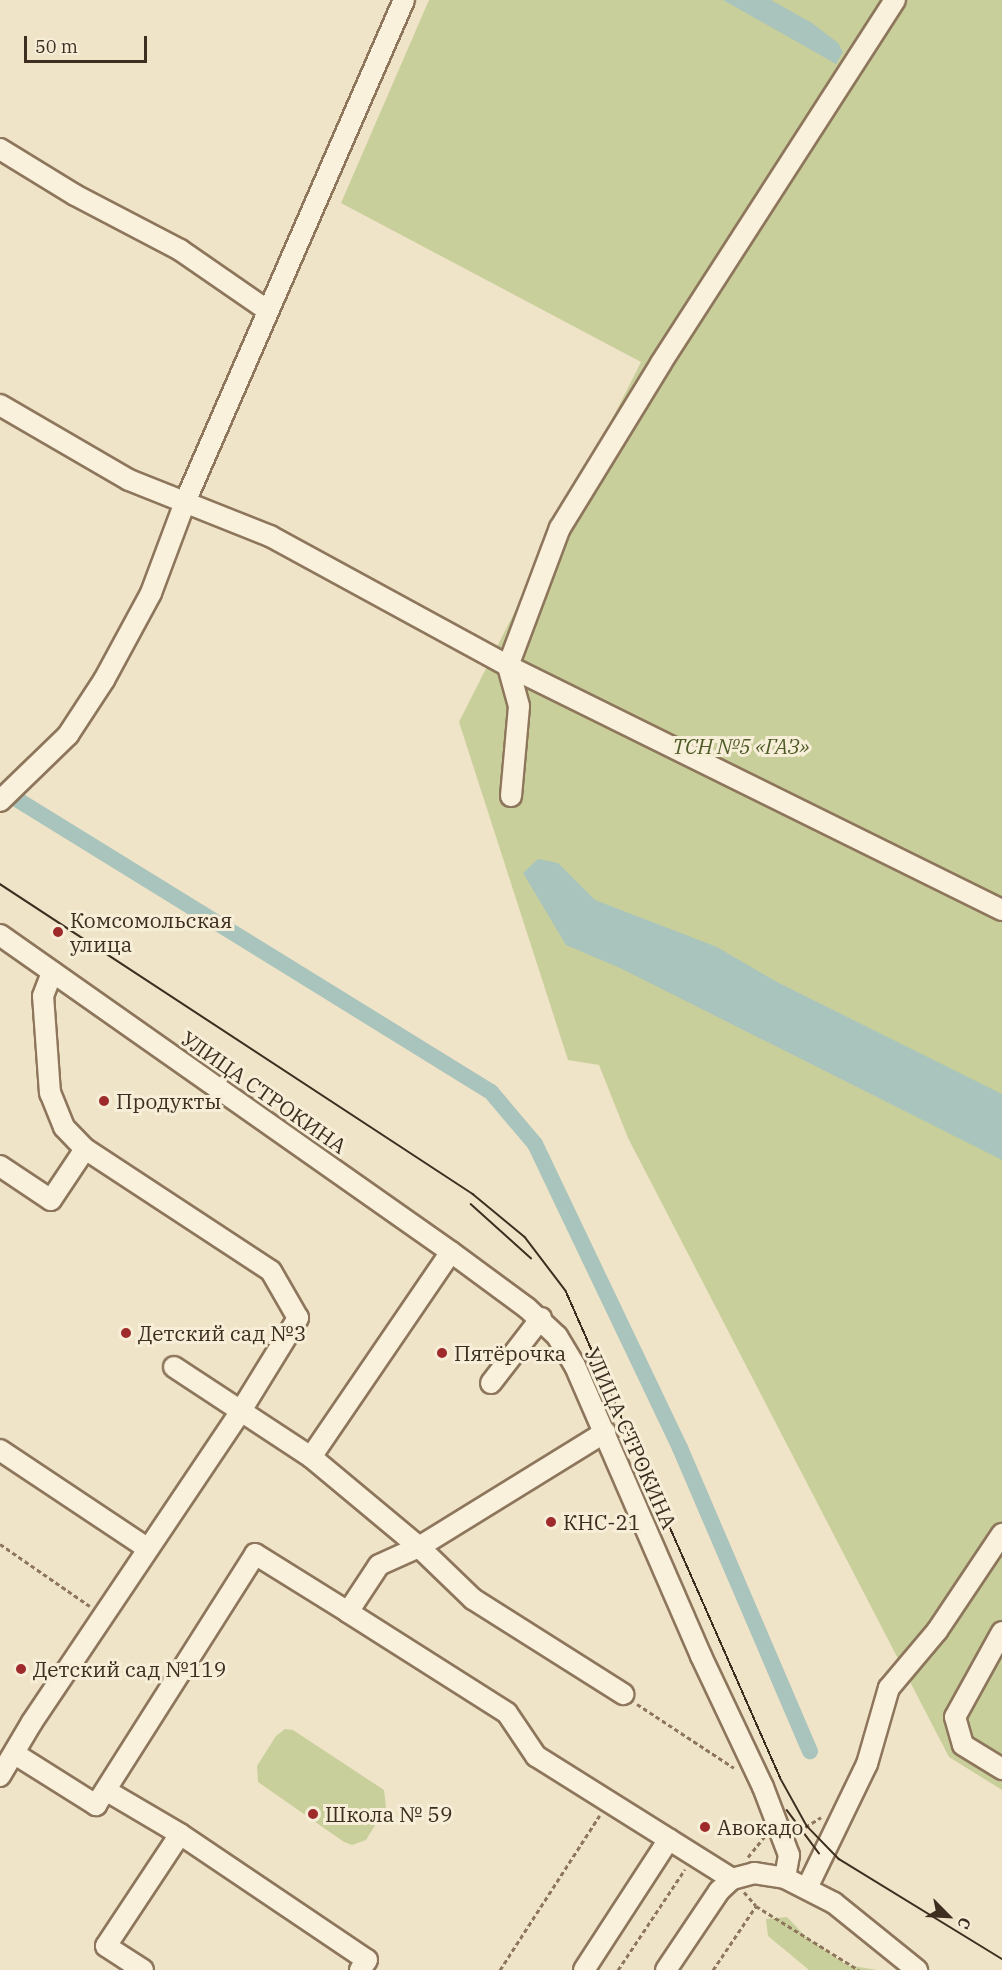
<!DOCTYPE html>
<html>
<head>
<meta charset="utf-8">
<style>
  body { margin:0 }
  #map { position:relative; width:1002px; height:1970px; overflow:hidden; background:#f0e4c8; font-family:"IBM Plex Serif",serif }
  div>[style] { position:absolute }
  .green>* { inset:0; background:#c9cf9b }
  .water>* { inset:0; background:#a9c4bc }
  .canal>* { height:16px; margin:-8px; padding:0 8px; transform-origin:8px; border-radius:8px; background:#a9c4bc }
  .path>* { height:3px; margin-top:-1.5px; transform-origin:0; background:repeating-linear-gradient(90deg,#8d765c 0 4.5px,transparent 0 7.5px) }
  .roads { filter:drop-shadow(2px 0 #8d765c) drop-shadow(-2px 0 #8d765c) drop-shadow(0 2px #8d765c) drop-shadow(0 -2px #8d765c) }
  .minor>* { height:20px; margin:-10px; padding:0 10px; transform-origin:10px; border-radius:10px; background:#faf1dc }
  .tram>* { height:1.5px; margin:-0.75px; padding:0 0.75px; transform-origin:0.75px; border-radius:0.75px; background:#3d2e20 }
  .dots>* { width:16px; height:16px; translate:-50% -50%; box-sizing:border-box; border:3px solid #f7eed8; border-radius:50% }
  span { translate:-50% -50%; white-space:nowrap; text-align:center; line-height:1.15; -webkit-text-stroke:6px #f7eed8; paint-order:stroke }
  .park-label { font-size:21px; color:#4d5a26; font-style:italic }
  .poi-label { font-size:21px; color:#3d2e20 }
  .left { translate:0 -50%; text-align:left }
  .street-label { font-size:21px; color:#3d2e20 }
  .north { position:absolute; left:918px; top:1886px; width:60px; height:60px; -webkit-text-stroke:4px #f7eed8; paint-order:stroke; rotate:114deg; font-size:16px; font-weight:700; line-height:24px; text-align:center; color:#3d2e20 }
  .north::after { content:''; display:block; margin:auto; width:21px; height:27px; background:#3d2e20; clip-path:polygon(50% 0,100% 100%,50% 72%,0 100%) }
  .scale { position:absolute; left:24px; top:36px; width:123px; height:27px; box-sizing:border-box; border:3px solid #3d2e20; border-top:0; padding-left:8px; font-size:18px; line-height:21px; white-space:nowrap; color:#3d2e20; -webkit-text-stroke:4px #f7eed8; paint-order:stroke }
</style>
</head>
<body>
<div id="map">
  <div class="green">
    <i style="clip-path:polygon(429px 0,1002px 0,1002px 1790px,949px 1757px,628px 1138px,599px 1065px,568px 1060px,459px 722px,641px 362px,341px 203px)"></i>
    <i style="clip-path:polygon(285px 1729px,293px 1730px,384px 1790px,386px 1807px,366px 1840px,352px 1845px,344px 1842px,258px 1782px,257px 1766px,276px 1736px)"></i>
    <i style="clip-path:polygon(787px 1917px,806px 1937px,847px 1965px,877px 1970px,809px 1970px,768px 1936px,766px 1919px)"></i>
  </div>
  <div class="water">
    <i style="clip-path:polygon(723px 0,771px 0,812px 23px,838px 43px,843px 52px,836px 64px)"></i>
    <i style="clip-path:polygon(538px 859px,558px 863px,595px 900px,717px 947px,777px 982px,1002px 1094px,1002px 1160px,620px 968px,566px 945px,523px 873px)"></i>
  </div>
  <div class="canal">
    <i style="left:18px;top:800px;width:556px;rotate:31.69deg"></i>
    <i style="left:491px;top:1092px;width:68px;rotate:49.8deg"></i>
    <i style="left:535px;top:1144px;width:337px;rotate:64.5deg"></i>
    <i style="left:680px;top:1448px;width:330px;rotate:66.8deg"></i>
  </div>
  <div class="path">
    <i style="left:0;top:1544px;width:109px;rotate:34.6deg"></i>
    <i style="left:637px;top:1704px;width:116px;rotate:33.4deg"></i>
    <i style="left:799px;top:1831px;width:26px;rotate:-32deg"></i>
    <i style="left:748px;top:1857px;width:26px;rotate:-51deg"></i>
    <i style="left:744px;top:1892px;width:18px;rotate:49deg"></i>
    <i style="left:756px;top:1906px;width:121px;rotate:31.9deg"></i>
    <i style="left:500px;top:1970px;width:184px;rotate:-57.2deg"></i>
    <i style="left:618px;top:1970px;width:121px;rotate:-56.4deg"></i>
    <i style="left:713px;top:1970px;width:77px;rotate:-56.1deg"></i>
  </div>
  <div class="roads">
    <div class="minor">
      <i style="left:0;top:149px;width:88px;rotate:31.5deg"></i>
      <i style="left:75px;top:195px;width:119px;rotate:27.6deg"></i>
      <i style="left:180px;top:250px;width:106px;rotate:34.6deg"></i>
      <i style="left:0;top:405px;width:149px;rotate:30.2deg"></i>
      <i style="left:129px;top:480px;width:152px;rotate:21.7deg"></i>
      <i style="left:270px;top:536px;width:271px;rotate:28.6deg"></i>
      <i style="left:508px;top:666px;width:551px;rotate:26.29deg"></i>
      <i style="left:511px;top:796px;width:90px;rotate:-84.9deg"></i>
      <i style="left:519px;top:706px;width:41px;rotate:-105.4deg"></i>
      <i style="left:508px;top:666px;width:147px;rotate:-69.4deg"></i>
      <i style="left:560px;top:528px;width:193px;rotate:-58.5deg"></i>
      <i style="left:661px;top:363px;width:432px;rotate:-57.2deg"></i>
      <i style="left:0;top:801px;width:95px;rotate:-44.1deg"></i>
      <i style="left:68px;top:735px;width:66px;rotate:-56.8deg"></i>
      <i style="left:104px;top:680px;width:99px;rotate:-61.6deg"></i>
      <i style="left:151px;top:593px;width:97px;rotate:-69.5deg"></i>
      <i style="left:185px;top:502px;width:548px;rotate:-66.43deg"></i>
      <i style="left:0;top:935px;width:551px;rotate:35.1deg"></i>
      <i style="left:451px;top:1252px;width:94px;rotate:36.4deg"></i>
      <i style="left:527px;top:1308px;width:41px;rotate:43deg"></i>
      <i style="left:557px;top:1336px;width:35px;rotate:59deg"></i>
      <i style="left:575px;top:1366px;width:316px;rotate:66.5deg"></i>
      <i style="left:701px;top:1656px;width:145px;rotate:64.7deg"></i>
      <i style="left:763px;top:1787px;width:73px;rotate:69.1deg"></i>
      <i style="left:789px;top:1855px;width:23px;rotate:100deg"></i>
      <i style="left:0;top:1166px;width:61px;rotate:33.7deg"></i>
      <i style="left:51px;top:1200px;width:61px;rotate:-56.3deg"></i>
      <i style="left:174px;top:1367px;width:164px;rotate:33.3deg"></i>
      <i style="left:311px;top:1457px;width:248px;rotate:-55.7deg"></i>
      <i style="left:491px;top:1383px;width:82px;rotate:-52.4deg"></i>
      <i style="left:0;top:1450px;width:177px;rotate:33.7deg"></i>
      <i style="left:311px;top:1457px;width:141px;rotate:39.8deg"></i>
      <i style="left:419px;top:1547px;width:75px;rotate:43.9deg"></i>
      <i style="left:473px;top:1599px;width:178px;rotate:32.3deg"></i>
      <i style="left:348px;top:1612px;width:188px;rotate:32.4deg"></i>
      <i style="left:507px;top:1713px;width:52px;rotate:56deg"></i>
      <i style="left:536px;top:1756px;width:231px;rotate:32.1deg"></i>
      <i style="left:1002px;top:1632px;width:97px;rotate:118.9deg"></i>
      <i style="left:955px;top:1717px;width:29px;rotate:74deg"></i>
      <i style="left:963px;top:1745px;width:46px;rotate:31.6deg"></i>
      <i style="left:15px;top:1754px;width:96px;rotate:32.2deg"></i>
      <i style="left:96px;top:1805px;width:297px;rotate:-57.6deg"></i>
      <i style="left:255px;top:1554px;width:110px;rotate:31.9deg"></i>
      <i style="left:348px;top:1612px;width:56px;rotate:-56.6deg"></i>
      <i style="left:379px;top:1565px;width:44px;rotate:-24.2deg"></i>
      <i style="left:419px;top:1547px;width:219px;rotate:-31.7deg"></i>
      <i style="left:0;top:1776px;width:63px;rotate:-59.3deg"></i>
      <i style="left:32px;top:1722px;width:377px;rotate:-56.1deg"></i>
      <i style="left:242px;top:1409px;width:107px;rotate:-58.4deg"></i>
      <i style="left:298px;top:1318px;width:54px;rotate:-119.9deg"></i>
      <i style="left:271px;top:1271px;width:222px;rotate:-146.7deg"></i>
      <i style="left:85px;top:1149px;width:30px;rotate:-134deg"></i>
      <i style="left:64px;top:1127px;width:37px;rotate:-112deg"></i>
      <i style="left:50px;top:1093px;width:97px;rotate:-94.1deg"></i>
      <i style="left:43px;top:996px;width:26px;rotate:-69deg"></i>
      <i style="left:107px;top:1791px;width:85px;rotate:30.5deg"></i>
      <i style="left:180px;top:1834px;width:225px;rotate:34deg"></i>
      <i style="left:367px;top:1960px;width:12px;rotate:125deg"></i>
      <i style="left:807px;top:1888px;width:138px;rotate:-64.2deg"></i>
      <i style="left:867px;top:1764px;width:79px;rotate:-73.9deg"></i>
      <i style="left:889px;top:1688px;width:75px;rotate:-49.9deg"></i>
      <i style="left:937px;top:1631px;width:117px;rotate:-56.2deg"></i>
      <i style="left:143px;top:1970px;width:44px;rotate:-147deg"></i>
      <i style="left:106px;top:1946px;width:134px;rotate:-56.5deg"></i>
      <i style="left:584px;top:1970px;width:156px;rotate:-57deg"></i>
      <i style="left:666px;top:1970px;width:95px;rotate:-56.1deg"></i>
      <i style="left:719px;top:1891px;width:18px;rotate:-43deg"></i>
      <i style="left:732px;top:1879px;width:23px;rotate:-15deg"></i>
      <i style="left:754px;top:1873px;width:31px;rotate:9deg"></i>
      <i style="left:785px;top:1878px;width:55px;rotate:27deg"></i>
      <i style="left:834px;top:1903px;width:107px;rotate:38.9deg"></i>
    </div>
  </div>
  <div class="tram">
    <i style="left:0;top:884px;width:566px;rotate:33.24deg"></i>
    <i style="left:473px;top:1194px;width:67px;rotate:39.6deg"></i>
    <i style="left:525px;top:1237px;width:68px;rotate:52.8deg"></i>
    <i style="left:566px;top:1291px;width:533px;rotate:66.22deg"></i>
    <i style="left:781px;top:1779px;width:54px;rotate:61deg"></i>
    <i style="left:807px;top:1826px;width:46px;rotate:45.9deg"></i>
    <i style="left:839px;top:1859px;width:191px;rotate:31.5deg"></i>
    <i style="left:471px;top:1204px;width:81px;rotate:42deg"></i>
    <i style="left:787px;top:1810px;width:54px;rotate:53.3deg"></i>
  </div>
  <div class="dots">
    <i style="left:58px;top:932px;background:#9e2a2b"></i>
    <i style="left:104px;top:1101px;background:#9e2a2b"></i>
    <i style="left:126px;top:1333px;background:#9e2a2b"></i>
    <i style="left:442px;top:1353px;background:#9e2a2b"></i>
    <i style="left:551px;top:1522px;background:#9e2a2b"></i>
    <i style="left:21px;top:1669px;background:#9e2a2b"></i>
    <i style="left:313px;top:1814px;background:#9e2a2b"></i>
    <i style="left:705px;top:1827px;background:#9e2a2b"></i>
  </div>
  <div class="park-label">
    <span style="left:741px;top:746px">ТСН №5 «ГАЗ»</span>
  </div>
  <div class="poi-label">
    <span class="left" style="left:70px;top:932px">Комсомольская<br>улица</span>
    <span class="left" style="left:116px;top:1101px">Продукты</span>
    <span class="left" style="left:138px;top:1333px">Детский сад №3</span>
    <span class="left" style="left:454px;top:1353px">Пятёрочка</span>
    <span class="left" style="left:563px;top:1522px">КНС-21</span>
    <span class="left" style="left:33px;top:1669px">Детский сад №119</span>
    <span class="left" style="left:325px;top:1814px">Школа № 59</span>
    <span class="left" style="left:717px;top:1827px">Авокадо</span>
  </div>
  <div class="street-label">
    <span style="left:264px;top:1092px;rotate:35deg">УЛИЦА СТРОКИНА</span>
    <span style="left:631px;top:1438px;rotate:66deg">УЛИЦА СТРОКИНА</span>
  </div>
  <div class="north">С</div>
  <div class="scale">50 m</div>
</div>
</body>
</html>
